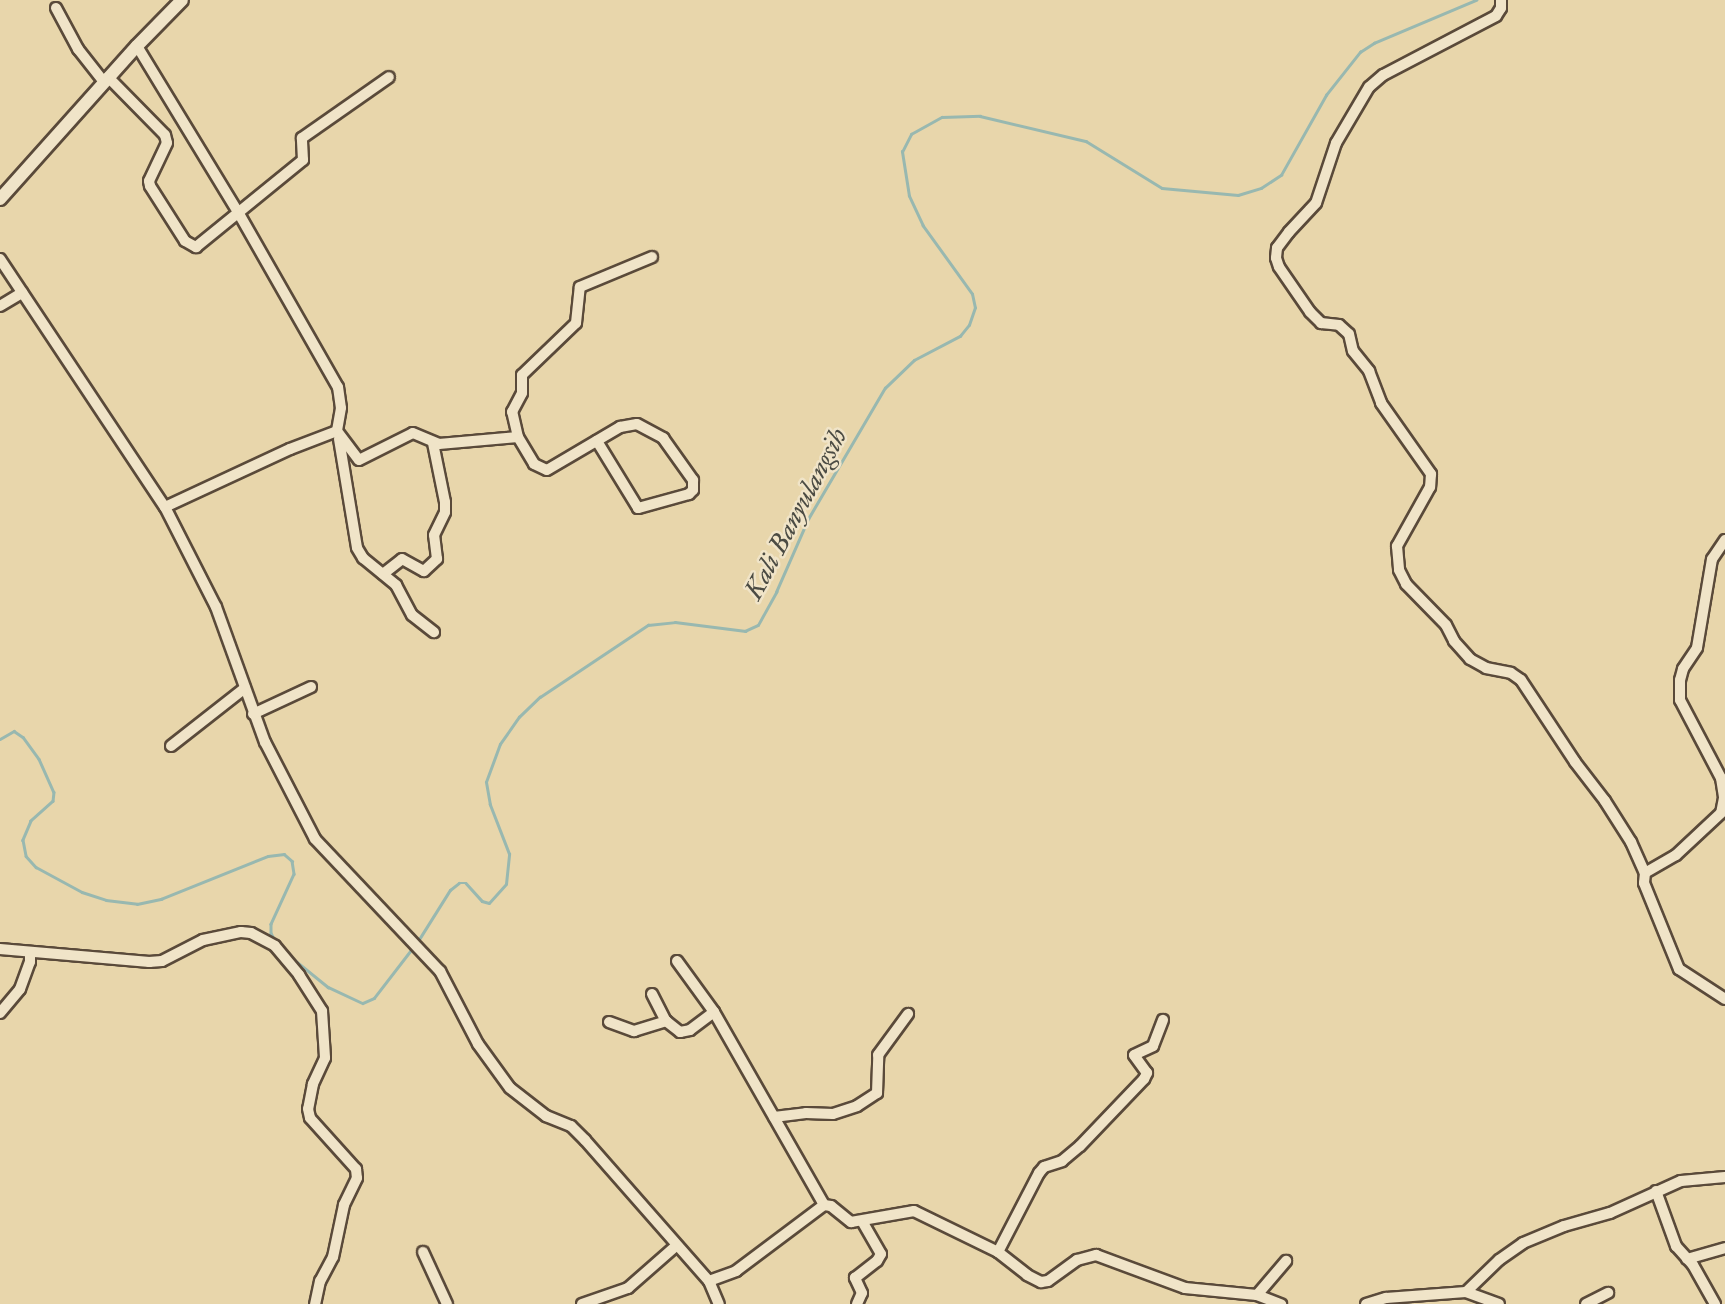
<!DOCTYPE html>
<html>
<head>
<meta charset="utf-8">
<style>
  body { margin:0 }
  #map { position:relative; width:1725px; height:1304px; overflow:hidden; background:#e8d6ab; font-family:"IM FELL Great Primer",serif }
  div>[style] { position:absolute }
  .stream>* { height:2.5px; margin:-1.25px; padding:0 1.25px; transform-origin:1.25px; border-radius:1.25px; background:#98b8b0 }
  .roads { filter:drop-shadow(2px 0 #5a4a3a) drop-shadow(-2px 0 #5a4a3a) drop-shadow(0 2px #5a4a3a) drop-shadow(0 -2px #5a4a3a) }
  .minor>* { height:10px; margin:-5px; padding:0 5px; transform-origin:5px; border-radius:5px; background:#f0e4c8 }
  .tertiary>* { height:12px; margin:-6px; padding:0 6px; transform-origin:6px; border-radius:6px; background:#f0e4c8 }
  span { translate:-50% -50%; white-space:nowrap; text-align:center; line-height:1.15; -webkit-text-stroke:5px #f0e4c8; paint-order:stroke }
  .water-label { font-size:26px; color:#4b4b43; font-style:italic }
</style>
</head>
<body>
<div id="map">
  <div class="stream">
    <i style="left:0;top:739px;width:16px;rotate:-30deg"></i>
    <i style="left:14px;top:731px;width:11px;rotate:34deg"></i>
    <i style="left:23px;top:737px;width:27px;rotate:54deg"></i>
    <i style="left:39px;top:759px;width:36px;rotate:66deg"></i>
    <i style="left:54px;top:792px;width:9px;rotate:96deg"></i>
    <i style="left:53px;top:801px;width:30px;rotate:138deg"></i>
    <i style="left:31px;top:821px;width:21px;rotate:113deg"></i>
    <i style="left:23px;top:840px;width:16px;rotate:79deg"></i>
    <i style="left:26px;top:856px;width:15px;rotate:48deg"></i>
    <i style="left:36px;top:867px;width:52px;rotate:28.5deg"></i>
    <i style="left:82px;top:892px;width:25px;rotate:18deg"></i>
    <i style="left:106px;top:900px;width:31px;rotate:7deg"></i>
    <i style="left:137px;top:904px;width:25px;rotate:-12deg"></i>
    <i style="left:161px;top:899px;width:115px;rotate:-21.9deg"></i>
    <i style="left:268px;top:856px;width:16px;rotate:-7deg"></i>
    <i style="left:284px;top:854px;width:11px;rotate:41deg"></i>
    <i style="left:292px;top:861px;width:13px;rotate:81deg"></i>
    <i style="left:294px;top:874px;width:55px;rotate:114.7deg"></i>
    <i style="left:271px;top:924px;width:9px;rotate:90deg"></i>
    <i style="left:271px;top:933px;width:10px;rotate:61deg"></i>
    <i style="left:418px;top:941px;width:60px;rotate:-57.9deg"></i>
    <i style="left:450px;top:890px;width:11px;rotate:-38deg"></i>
    <i style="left:459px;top:883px;width:7px"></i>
    <i style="left:466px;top:883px;width:24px;rotate:48deg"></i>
    <i style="left:482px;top:901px;width:7px;rotate:16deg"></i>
    <i style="left:489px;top:903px;width:25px;rotate:-48deg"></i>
    <i style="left:506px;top:884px;width:30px;rotate:-84deg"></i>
    <i style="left:509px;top:854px;width:53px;rotate:-111.2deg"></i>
    <i style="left:490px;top:805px;width:23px;rotate:-100deg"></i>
    <i style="left:486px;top:782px;width:40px;rotate:-69.8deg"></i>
    <i style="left:500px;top:744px;width:33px;rotate:-55deg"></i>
    <i style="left:519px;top:717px;width:29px;rotate:-44deg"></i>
    <i style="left:540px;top:697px;width:130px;rotate:-33.7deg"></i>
    <i style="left:648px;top:625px;width:27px;rotate:-6deg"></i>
    <i style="left:675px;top:622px;width:71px;rotate:7.3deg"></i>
    <i style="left:745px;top:631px;width:14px;rotate:-25deg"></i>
    <i style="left:758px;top:625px;width:38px;rotate:-61deg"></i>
    <i style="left:776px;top:592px;width:80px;rotate:-66.3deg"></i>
    <i style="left:808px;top:519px;width:152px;rotate:-59.6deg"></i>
    <i style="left:885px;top:388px;width:40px;rotate:-44deg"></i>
    <i style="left:914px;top:360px;width:52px;rotate:-27.6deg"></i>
    <i style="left:960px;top:336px;width:14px;rotate:-51deg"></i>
    <i style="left:969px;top:325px;width:18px;rotate:-71deg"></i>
    <i style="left:975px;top:308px;width:14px;rotate:-102deg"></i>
    <i style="left:972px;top:294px;width:84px;rotate:-125.8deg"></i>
    <i style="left:923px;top:226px;width:33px;rotate:-115deg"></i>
    <i style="left:909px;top:196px;width:45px;rotate:-99deg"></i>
    <i style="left:902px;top:152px;width:20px;rotate:-63deg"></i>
    <i style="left:911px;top:134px;width:35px;rotate:-29deg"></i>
    <i style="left:942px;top:117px;width:38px;rotate:-2deg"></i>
    <i style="left:980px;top:116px;width:109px;rotate:13.3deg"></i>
    <i style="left:1086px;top:141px;width:89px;rotate:31.7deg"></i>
    <i style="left:1162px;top:188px;width:76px;rotate:5.3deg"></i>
    <i style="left:1238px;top:195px;width:24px;rotate:-17deg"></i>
    <i style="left:1261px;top:188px;width:24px;rotate:-33deg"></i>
    <i style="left:1281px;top:175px;width:92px;rotate:-60.6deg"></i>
    <i style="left:1326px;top:95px;width:55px;rotate:-51.7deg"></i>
    <i style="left:1360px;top:52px;width:17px;rotate:-33deg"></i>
    <i style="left:1374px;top:43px;width:111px;rotate:-22.9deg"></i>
    <i style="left:291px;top:957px;width:48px;rotate:39deg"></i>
    <i style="left:328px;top:987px;width:38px;rotate:25deg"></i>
    <i style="left:363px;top:1003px;width:12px;rotate:-24deg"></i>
    <i style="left:374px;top:998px;width:66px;rotate:-52.4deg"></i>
  </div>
  <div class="roads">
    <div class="minor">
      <i style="left:1501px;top:0;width:8px;rotate:90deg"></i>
      <i style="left:1501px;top:8px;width:9px;rotate:122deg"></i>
      <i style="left:1496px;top:16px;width:127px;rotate:152.4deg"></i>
      <i style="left:1383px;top:75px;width:18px;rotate:139deg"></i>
      <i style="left:1369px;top:87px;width:65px;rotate:120.5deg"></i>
      <i style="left:1336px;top:143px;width:63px;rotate:108.4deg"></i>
      <i style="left:1316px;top:203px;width:40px;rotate:133deg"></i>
      <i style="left:1289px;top:232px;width:20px;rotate:127deg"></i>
      <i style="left:1277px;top:248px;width:10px;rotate:96deg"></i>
      <i style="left:1276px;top:258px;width:9px;rotate:72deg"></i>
      <i style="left:1279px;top:267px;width:55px;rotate:55.4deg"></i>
      <i style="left:1310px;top:312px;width:16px;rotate:45deg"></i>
      <i style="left:1321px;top:323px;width:18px;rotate:6deg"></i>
      <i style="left:1339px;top:325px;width:13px;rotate:42deg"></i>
      <i style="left:1349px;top:334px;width:17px;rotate:77deg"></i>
      <i style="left:1353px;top:351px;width:26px;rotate:51deg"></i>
      <i style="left:1369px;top:371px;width:34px;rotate:69deg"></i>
      <i style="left:1381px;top:403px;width:87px;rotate:54.8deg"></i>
      <i style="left:1431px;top:474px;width:13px;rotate:94deg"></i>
      <i style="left:1430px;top:487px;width:68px;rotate:119.2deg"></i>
      <i style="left:1397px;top:546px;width:24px;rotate:85deg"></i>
      <i style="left:1399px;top:570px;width:16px;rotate:63deg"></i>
      <i style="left:1406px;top:584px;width:57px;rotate:45.7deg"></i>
      <i style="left:1446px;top:625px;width:18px;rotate:63deg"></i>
      <i style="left:1454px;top:641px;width:24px;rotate:48deg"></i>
      <i style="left:1470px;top:659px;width:18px;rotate:29deg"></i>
      <i style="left:1486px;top:668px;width:25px;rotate:11deg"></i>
      <i style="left:1511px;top:673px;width:12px;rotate:35deg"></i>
      <i style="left:1521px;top:680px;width:98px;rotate:56.6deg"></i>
      <i style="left:1575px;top:762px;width:49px;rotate:52.4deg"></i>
      <i style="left:1605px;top:801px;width:49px;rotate:57.6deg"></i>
      <i style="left:1631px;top:842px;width:34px;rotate:66deg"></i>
      <i style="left:56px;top:8px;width:47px;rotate:61.8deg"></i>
      <i style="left:78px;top:49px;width:42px;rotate:51.8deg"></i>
      <i style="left:137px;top:46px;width:194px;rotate:58.7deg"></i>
      <i style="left:238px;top:212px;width:202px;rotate:60.3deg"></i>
      <i style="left:338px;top:387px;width:21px;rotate:82deg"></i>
      <i style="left:341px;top:408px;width:23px;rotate:100deg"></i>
      <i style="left:108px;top:77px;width:81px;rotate:45.5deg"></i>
      <i style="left:165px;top:135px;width:8px;rotate:76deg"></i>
      <i style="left:167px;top:143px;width:42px;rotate:115.3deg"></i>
      <i style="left:149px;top:181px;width:5px;rotate:79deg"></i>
      <i style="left:150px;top:186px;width:65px;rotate:57.5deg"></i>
      <i style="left:185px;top:241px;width:13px;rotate:29deg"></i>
      <i style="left:196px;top:247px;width:138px;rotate:-39.1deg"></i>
      <i style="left:303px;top:160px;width:22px;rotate:-93deg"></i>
      <i style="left:302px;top:138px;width:106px;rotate:-35deg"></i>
      <i style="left:0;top:259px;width:298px;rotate:56.4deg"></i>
      <i style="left:165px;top:507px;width:112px;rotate:63deg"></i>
      <i style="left:216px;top:607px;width:144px;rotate:70.1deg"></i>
      <i style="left:265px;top:742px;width:109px;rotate:62.7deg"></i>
      <i style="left:315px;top:839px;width:182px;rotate:46.6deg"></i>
      <i style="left:440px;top:971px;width:82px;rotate:62.5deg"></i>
      <i style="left:478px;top:1044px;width:54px;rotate:54deg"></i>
      <i style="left:510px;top:1088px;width:46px;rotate:37.9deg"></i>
      <i style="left:546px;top:1116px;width:27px;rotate:22deg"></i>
      <i style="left:571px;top:1126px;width:20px;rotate:45deg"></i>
      <i style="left:585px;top:1140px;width:188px;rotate:48.7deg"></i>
      <i style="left:709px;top:1281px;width:25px;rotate:67deg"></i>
      <i style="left:0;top:306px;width:26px;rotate:-31deg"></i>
      <i style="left:518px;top:437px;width:31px;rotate:59deg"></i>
      <i style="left:534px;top:464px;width:14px;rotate:25deg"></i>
      <i style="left:547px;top:470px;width:85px;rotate:-30.5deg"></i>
      <i style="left:620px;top:427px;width:17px;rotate:-10deg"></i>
      <i style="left:637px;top:424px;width:30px;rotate:28deg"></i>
      <i style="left:663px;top:438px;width:52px;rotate:54.5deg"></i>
      <i style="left:693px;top:480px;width:10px;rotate:90deg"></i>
      <i style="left:693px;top:490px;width:6px;rotate:135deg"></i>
      <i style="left:689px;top:494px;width:53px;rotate:164.6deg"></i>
      <i style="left:638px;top:508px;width:79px;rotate:-121.5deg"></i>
      <i style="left:339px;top:439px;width:110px;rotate:80.6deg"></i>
      <i style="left:357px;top:548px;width:12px;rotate:59deg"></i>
      <i style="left:363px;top:558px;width:43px;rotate:39.3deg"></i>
      <i style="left:396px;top:585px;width:34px;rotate:62deg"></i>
      <i style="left:412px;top:615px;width:28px;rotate:38deg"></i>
      <i style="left:165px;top:507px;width:138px;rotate:-24.9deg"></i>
      <i style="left:290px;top:449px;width:50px;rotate:-21deg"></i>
      <i style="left:337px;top:431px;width:36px;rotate:53deg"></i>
      <i style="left:359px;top:460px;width:60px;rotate:-26.6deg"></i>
      <i style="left:413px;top:433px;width:28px;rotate:23deg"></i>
      <i style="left:439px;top:444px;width:79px;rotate:-5.1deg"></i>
      <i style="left:518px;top:437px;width:26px;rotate:-103deg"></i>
      <i style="left:512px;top:412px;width:21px;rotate:-62deg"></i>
      <i style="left:522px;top:393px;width:18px;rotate:-90deg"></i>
      <i style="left:522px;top:375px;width:75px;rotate:-43.9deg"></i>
      <i style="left:576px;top:323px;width:36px;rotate:-84deg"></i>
      <i style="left:580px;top:287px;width:78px;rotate:-22.6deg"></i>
      <i style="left:1725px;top:540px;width:23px;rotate:124deg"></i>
      <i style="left:1712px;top:559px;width:90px;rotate:99.6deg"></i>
      <i style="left:1697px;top:648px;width:25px;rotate:124deg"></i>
      <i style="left:1683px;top:669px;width:11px;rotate:105deg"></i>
      <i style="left:1680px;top:680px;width:20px;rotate:90deg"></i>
      <i style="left:1680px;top:700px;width:88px;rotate:62.3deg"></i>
      <i style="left:1721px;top:778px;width:20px;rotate:81deg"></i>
      <i style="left:1724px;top:798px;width:15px;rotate:101deg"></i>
      <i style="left:1721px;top:813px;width:62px;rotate:137deg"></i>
      <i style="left:1676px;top:855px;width:36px;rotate:150deg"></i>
      <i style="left:1645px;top:873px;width:10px;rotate:96deg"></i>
      <i style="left:1644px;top:883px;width:93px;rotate:67.9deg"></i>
      <i style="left:1679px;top:969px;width:55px;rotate:33.1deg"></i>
      <i style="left:383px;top:574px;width:24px;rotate:-38deg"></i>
      <i style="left:402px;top:559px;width:25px;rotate:29deg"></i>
      <i style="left:424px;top:571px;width:18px;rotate:-43deg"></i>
      <i style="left:437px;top:559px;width:24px;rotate:-97deg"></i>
      <i style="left:434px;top:535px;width:25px;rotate:-64deg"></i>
      <i style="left:445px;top:512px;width:10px;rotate:-90deg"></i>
      <i style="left:445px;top:502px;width:60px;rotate:-101.5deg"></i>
      <i style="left:253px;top:714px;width:64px;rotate:-25deg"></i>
      <i style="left:171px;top:746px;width:94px;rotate:-38.1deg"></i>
      <i style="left:0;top:949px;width:150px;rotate:5deg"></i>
      <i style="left:149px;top:962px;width:13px;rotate:-4deg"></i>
      <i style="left:162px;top:961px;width:46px;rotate:-27.1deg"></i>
      <i style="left:203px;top:940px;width:39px;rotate:-12deg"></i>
      <i style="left:241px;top:932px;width:10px;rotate:6deg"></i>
      <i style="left:251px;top:933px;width:27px;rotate:28deg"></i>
      <i style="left:275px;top:946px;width:38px;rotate:50deg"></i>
      <i style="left:299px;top:975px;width:43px;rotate:57.4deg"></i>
      <i style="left:322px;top:1011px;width:47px;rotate:86.3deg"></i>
      <i style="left:325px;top:1058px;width:29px;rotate:115deg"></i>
      <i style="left:313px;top:1084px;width:25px;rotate:101deg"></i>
      <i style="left:308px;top:1109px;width:9px;rotate:77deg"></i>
      <i style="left:310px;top:1118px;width:69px;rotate:48deg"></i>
      <i style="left:356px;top:1169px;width:9px;rotate:84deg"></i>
      <i style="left:357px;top:1178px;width:30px;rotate:116deg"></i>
      <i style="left:344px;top:1205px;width:53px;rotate:101.9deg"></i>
      <i style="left:333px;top:1257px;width:27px;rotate:118deg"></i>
      <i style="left:320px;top:1281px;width:24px;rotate:102deg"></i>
      <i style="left:677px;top:961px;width:63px;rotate:54deg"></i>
      <i style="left:714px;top:1012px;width:222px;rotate:60.3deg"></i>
      <i style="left:652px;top:994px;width:30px;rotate:63deg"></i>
      <i style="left:666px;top:1021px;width:18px;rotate:38deg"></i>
      <i style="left:680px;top:1032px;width:10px;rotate:-11deg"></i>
      <i style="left:690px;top:1030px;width:30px;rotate:-37deg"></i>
      <i style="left:0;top:1013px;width:31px;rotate:-50deg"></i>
      <i style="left:20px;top:989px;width:29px;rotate:-70deg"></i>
      <i style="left:30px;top:962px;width:10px;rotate:-90deg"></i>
      <i style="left:609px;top:1022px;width:27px;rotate:20deg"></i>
      <i style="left:634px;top:1031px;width:34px;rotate:-17deg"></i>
      <i style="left:774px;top:1117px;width:32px;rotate:-7deg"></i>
      <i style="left:806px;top:1113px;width:27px;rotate:2deg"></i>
      <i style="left:833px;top:1114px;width:25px;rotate:-18deg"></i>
      <i style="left:857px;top:1106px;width:24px;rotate:-33deg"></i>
      <i style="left:877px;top:1093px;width:38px;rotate:-88deg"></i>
      <i style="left:878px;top:1055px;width:51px;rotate:-53.8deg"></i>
      <i style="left:1656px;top:1191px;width:59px;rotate:70deg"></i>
      <i style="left:1676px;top:1246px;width:25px;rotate:48deg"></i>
      <i style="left:1693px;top:1265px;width:45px;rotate:60.6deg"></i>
      <i style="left:423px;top:1252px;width:57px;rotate:65.2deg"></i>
      <i style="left:998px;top:1252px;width:89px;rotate:-62.6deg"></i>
      <i style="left:1039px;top:1173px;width:8px;rotate:-50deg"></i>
      <i style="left:1044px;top:1167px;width:19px;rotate:-18deg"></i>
      <i style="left:1062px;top:1161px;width:23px;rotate:-40deg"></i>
      <i style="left:1080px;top:1146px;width:93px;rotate:-46.3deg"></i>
      <i style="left:1144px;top:1079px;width:7px;rotate:-63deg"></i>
      <i style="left:1147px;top:1073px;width:22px;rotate:-126deg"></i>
      <i style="left:1134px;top:1055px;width:21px;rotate:-25deg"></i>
      <i style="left:1153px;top:1046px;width:28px;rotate:-69deg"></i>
      <i style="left:1687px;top:1259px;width:40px;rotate:-16deg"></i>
      <i style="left:709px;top:1281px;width:29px;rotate:-20deg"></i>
      <i style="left:736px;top:1271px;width:110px;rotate:-36.9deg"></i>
      <i style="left:824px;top:1205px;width:7px;rotate:8deg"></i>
      <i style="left:831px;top:1206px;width:26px;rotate:39deg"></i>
      <i style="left:851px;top:1222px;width:64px;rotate:-9.9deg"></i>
      <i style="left:914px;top:1211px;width:93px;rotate:26deg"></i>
      <i style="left:998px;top:1252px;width:37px;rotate:38deg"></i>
      <i style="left:1027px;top:1275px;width:16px;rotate:27deg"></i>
      <i style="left:1041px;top:1282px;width:7px;rotate:-8deg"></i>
      <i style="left:1048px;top:1281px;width:36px;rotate:-36deg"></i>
      <i style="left:1077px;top:1260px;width:20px;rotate:-15deg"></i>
      <i style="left:1096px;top:1255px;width:95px;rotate:20.3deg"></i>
      <i style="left:1185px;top:1288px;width:72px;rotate:5.6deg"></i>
      <i style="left:1257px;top:1295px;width:26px;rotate:21deg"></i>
      <i style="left:1466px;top:1292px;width:35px;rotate:20deg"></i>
      <i style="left:1257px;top:1295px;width:45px;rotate:-49.5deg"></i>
      <i style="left:582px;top:1304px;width:49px;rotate:-19.2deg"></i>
      <i style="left:628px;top:1288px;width:64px;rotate:-41.2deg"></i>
      <i style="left:857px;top:1304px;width:12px;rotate:-66deg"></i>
      <i style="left:862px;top:1293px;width:17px;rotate:-115deg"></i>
      <i style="left:855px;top:1278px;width:28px;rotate:-38deg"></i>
      <i style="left:877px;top:1261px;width:8px;rotate:-60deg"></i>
      <i style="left:881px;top:1254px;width:38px;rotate:-120deg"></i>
      <i style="left:1366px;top:1304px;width:21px;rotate:-17deg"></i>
      <i style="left:1386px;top:1298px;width:80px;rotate:-4.3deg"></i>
      <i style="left:1466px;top:1292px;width:46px;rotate:-44.1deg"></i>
      <i style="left:1499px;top:1260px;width:29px;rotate:-35deg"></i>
      <i style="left:1523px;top:1243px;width:44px;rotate:-22.5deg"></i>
      <i style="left:1564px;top:1226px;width:48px;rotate:-15.8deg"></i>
      <i style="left:1610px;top:1213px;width:78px;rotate:-24.3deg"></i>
      <i style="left:1681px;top:1181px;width:44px;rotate:-5.2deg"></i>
      <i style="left:1586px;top:1304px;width:25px;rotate:-27deg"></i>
    </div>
    <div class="tertiary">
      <i style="left:0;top:199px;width:205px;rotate:-48.2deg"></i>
      <i style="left:137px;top:46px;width:64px;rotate:-45.6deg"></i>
    </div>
  </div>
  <div class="water-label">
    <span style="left:796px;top:514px;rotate:-62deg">Kali Banyulangsih</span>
  </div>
</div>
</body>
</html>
